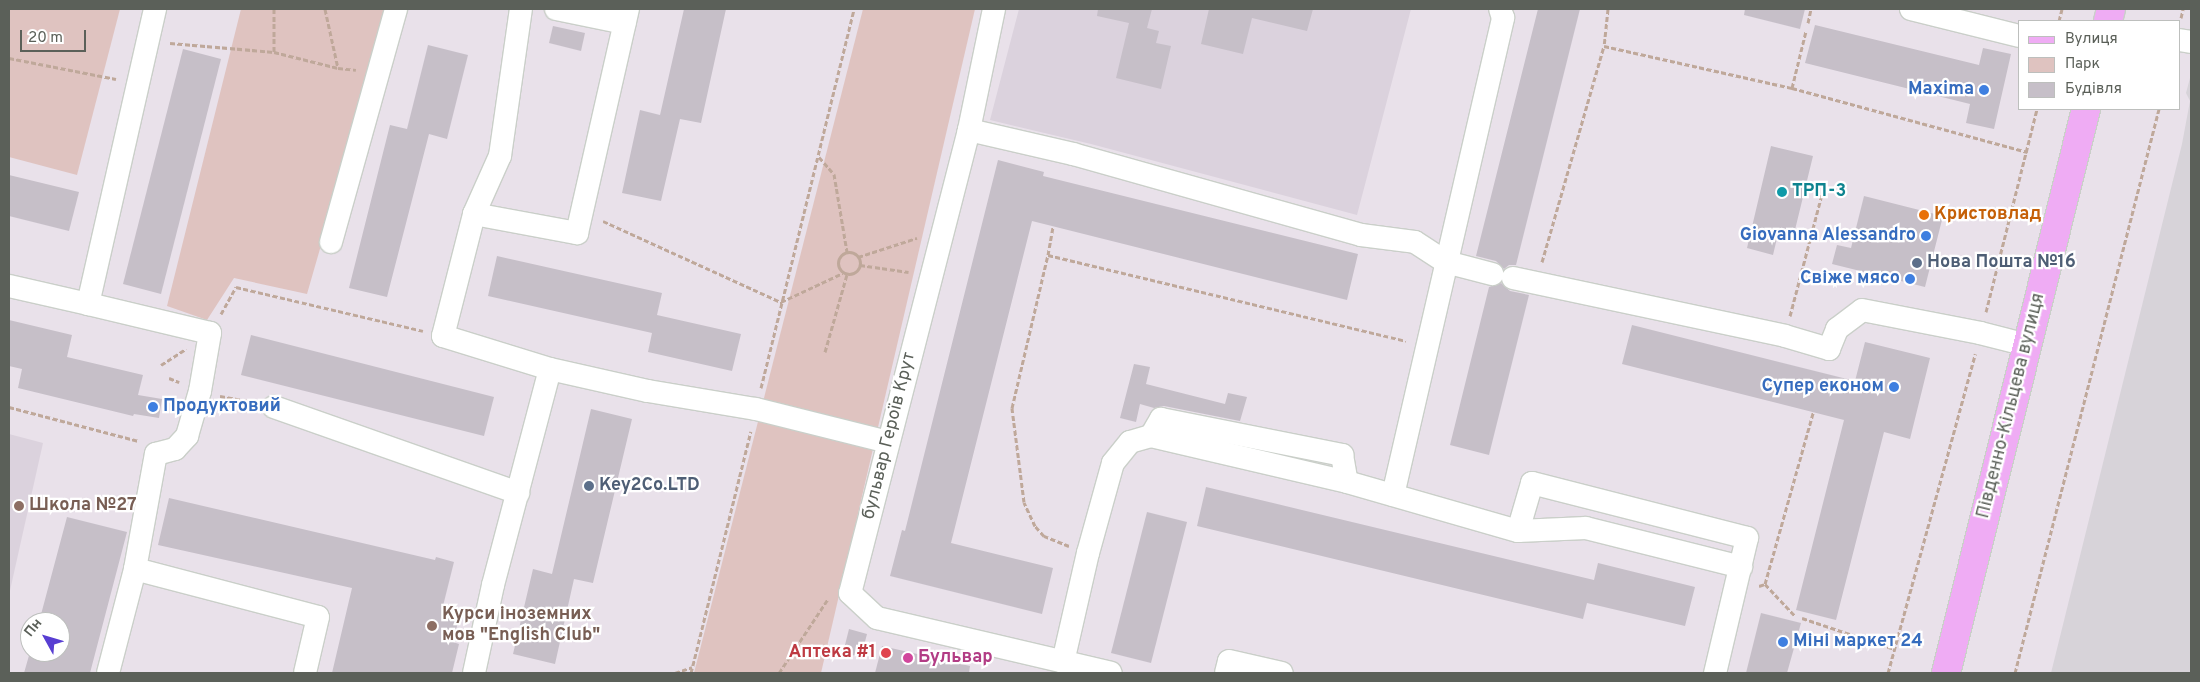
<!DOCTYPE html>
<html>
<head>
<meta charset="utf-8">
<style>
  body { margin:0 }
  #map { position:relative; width:2200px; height:682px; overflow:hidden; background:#e9e1ea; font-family:Overpass,sans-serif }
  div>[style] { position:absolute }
  .industrial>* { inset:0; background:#d7d3d9 }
  .education>* { inset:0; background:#dbd2dd }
  .green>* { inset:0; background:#dfc3c0 }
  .building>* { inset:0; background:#c6bfc8 }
  .path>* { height:3px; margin-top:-1.5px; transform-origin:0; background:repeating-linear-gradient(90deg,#bfa89a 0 5px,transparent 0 7.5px) }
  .path>.ring { margin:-1.5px; padding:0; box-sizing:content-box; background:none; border:3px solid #bfa89a; border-radius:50% }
  .roads { filter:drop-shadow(1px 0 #cacfc9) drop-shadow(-1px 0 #cacfc9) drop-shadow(0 1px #cacfc9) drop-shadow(0 -1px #cacfc9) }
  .minor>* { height:22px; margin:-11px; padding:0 11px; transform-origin:11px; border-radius:11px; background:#fff }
  .major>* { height:28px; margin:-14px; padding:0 14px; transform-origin:14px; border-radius:14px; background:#efacf4 }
  .dots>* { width:14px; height:14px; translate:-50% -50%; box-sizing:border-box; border:2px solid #fff; border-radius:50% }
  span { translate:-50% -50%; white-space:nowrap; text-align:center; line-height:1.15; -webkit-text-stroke:4.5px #fff; paint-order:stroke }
  .shop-label { font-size:18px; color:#366cbe; font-weight:700 }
  .right { translate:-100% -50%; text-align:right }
  .left { translate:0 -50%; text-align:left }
  .culture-label { font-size:18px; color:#0d838f; font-weight:700 }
  .food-label { font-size:18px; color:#c56008; font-weight:700 }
  .service-label { font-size:18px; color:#4e5e75; font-weight:700 }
  .street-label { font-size:18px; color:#5b6059 }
  .education-label { font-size:18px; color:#785e54; font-weight:700 }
  .health-label { font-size:18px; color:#be3a42; font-weight:700 }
  .hotel-label { font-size:18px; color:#b23c85; font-weight:700 }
  .frame { position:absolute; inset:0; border:10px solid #5b6059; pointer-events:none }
  .legend { position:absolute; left:2018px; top:20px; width:162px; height:90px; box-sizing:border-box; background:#fff; border:1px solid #bdbfbd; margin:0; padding:6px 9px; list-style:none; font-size:15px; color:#5b6059 }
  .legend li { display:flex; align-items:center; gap:10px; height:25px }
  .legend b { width:25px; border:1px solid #bdbfbd }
  .north { position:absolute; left:20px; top:612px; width:50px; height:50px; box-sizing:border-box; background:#fff; border:1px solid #bdbfbd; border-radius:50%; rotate:309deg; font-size:14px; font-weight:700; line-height:20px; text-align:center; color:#5b6059 }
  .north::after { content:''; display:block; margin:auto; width:18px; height:22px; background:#583ed2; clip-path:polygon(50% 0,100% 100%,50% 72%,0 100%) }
  .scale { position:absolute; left:20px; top:30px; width:66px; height:22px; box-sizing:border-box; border:2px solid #5b6059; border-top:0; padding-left:6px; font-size:15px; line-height:18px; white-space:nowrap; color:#5b6059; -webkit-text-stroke:4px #fff; paint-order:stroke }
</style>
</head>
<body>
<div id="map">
  <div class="industrial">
    <i style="clip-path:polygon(2190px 78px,2191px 673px,2051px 673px,2182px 144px,2190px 101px,2186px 93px)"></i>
  </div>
  <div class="education">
    <i style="clip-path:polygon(1019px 9px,1411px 9px,1357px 215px,1091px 144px,990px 120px)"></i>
    <i style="clip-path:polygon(9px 434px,43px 443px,9px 595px)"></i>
  </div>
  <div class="green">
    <i style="clip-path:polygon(9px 9px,120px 9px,77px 175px,9px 157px)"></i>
    <i style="clip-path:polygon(241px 9px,389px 9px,307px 294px,234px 278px,207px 320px,167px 306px)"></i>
    <i style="clip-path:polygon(863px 9px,975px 9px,821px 673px,694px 673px)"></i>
  </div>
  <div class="building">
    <i style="clip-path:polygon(684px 9px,726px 9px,701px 123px,680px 119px,661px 201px,622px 193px,640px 110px,660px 115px)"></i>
    <i style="clip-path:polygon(1098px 9px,1152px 9px,1147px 28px,1159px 31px,1156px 43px,1171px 46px,1161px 89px,1116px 78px,1129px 23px,1097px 16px)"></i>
    <i style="clip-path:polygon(1209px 9px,1313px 9px,1307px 31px,1252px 18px,1243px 54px,1201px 44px)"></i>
    <i style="clip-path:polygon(1538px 9px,1580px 9px,1516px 265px,1509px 265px,1504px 269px,1496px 261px,1476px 256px)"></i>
    <i style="clip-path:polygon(1745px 9px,1805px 9px,1800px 29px,1744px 15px)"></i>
    <i style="clip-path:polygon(1815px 25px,1979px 65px,1983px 48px,2011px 54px,1994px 129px,1966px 123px,1970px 104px,1805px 63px)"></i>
    <i style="clip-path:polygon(553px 26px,585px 33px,581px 51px,549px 43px)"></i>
    <i style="clip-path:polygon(428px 45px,468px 55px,447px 139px,429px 134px,387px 297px,349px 288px,390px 125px,407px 129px)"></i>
    <i style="clip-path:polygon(183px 49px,221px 59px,161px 294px,123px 284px)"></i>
    <i style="clip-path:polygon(1771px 146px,1813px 156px,1793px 238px,1778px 234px,1773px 255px,1747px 248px)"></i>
    <i style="clip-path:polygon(998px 160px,1044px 172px,1043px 176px,1358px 254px,1347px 300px,1032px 221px,951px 543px,1053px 568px,1042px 614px,890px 576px,902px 530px,905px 531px)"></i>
    <i style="clip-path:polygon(9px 175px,79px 192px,69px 231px,9px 216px)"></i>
    <i style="clip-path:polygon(1864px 196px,1943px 216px,1925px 287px,1832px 264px,1837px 245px,1851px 248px)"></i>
    <i style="clip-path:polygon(497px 256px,662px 293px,657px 315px,741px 334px,732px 371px,648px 352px,652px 333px,488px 296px)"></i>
    <i style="clip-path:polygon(1501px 283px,1510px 291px,1529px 295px,1489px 455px,1450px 445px,1489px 287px)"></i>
    <i style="clip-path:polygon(9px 320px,72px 335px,67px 357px,143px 375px,138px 395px,162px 399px,159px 418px,134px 414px,133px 416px,18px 388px,22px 369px,9px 366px)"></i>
    <i style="clip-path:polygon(1632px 325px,1855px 381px,1865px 342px,1930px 358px,1910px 439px,1884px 432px,1836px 620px,1796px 610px,1844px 420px,1622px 364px)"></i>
    <i style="clip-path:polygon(251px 335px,494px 397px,484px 436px,241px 375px)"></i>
    <i style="clip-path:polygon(1134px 364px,1150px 367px,1146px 384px,1225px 404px,1228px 393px,1247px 397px,1240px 421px,1164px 406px,1154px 408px,1140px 404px,1136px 422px,1120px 418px)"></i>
    <i style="clip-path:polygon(591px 409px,632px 419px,593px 583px,574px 579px,555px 664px,513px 654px,533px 569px,552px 574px)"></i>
    <i style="clip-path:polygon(1206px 487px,1594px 580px,1598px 563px,1695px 587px,1685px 626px,1587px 603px,1583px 619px,1197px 526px)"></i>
    <i style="clip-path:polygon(169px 498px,435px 560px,436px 557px,454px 562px,442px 610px,449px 612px,448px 616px,459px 618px,453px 642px,459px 644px,452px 673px,332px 673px,352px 588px,158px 545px)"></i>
    <i style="clip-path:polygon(1147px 512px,1187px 522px,1151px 663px,1111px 653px)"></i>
    <i style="clip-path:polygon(67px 517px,127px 532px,90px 673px,24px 673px,30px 652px,60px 652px,60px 622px,39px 622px)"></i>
    <i style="clip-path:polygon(1761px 613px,1801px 623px,1787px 673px,1746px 673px)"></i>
    <i style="clip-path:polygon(849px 629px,867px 634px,861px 657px,843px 653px)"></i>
    <i style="clip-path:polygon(882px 646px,970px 666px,969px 673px,875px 673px)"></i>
  </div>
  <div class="path">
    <i style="left:274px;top:9px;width:43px;rotate:90deg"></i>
    <i style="left:325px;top:9px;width:60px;rotate:77.6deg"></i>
    <i style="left:1608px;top:9px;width:37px;rotate:96deg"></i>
    <i style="left:1604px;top:46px;width:193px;rotate:12.6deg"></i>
    <i style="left:1792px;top:88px;width:244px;rotate:15.2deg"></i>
    <i style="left:2181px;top:18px;width:9px;rotate:-77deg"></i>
    <i style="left:2059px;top:21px;width:12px;rotate:-76deg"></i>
    <i style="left:1808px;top:23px;width:14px;rotate:-78deg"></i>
    <i style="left:170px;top:43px;width:104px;rotate:4.9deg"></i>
    <i style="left:274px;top:52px;width:66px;rotate:14deg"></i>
    <i style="left:338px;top:68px;width:18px;rotate:6deg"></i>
    <i style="left:9px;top:58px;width:109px;rotate:11.1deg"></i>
    <i style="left:1792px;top:88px;width:59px;rotate:-76.2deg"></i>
    <i style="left:819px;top:157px;width:23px;rotate:49deg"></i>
    <i style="left:834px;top:174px;width:79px;rotate:80.5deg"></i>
    <i style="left:603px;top:221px;width:196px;rotate:24.5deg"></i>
    <i style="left:781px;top:302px;width:68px;rotate:-25.1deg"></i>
    <i class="ring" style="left:838px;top:252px;width:19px;height:19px"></i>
    <i style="left:1048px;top:255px;width:28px;rotate:-80deg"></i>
    <i style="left:858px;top:257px;width:62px;rotate:-17.9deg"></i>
    <i style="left:1542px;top:262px;width:225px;rotate:-74deg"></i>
    <i style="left:860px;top:265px;width:49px;rotate:8.1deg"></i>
    <i style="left:1986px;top:312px;width:209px;rotate:-75.9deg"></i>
    <i style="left:221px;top:314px;width:31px;rotate:-61deg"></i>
    <i style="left:236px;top:287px;width:192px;rotate:13.2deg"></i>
    <i style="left:1790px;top:316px;width:134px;rotate:-75.3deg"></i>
    <i style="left:825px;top:352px;width:81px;rotate:-74.2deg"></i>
    <i style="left:161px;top:365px;width:30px;rotate:-33deg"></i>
    <i style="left:169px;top:378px;width:11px;rotate:22deg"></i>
    <i style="left:761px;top:388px;width:390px;rotate:-76.2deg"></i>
    <i style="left:220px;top:396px;width:34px;rotate:10deg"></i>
    <i style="left:9px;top:407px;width:134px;rotate:14.7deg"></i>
    <i style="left:1069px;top:546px;width:27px;rotate:-158deg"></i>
    <i style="left:1044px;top:536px;width:13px;rotate:-132deg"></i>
    <i style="left:1035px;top:526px;width:26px;rotate:-115deg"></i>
    <i style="left:1024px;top:502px;width:95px;rotate:-97.3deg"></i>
    <i style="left:1012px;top:408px;width:157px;rotate:-76.8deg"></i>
    <i style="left:1048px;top:255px;width:368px;rotate:13.5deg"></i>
    <i style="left:1765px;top:584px;width:44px;rotate:46.8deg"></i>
    <i style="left:1759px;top:586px;width:6px;rotate:-18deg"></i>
    <i style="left:1765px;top:584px;width:178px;rotate:-74.3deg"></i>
    <i style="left:1802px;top:618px;width:97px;rotate:18.6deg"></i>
    <i style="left:675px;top:673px;width:18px;rotate:-19deg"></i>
    <i style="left:691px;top:673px;width:249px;rotate:-76.1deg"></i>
    <i style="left:779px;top:673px;width:89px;rotate:-56.5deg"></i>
    <i style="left:1888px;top:673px;width:331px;rotate:-74.7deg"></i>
    <i style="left:2015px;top:673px;width:582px;rotate:-75.68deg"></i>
  </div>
  <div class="roads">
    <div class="minor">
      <i style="left:556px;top:9px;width:70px;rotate:11.5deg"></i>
      <i style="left:994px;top:9px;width:124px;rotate:101.7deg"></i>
      <i style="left:969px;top:130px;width:478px;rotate:104.4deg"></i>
      <i style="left:850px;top:593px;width:37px;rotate:43deg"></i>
      <i style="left:877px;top:618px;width:240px;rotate:13.2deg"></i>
      <i style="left:1911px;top:9px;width:111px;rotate:14deg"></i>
      <i style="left:2179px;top:40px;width:12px;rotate:9deg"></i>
      <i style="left:969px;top:130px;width:107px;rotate:13deg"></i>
      <i style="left:1073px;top:154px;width:299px;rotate:15.7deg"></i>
      <i style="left:1361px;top:235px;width:54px;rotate:7.4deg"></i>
      <i style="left:1415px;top:242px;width:37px;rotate:33deg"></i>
      <i style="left:1446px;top:262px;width:48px;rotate:14.6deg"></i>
      <i style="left:474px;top:214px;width:64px;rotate:-65.9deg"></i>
      <i style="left:500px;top:156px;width:148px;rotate:-81.9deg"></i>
      <i style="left:331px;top:242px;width:242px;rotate:-74.4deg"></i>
      <i style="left:1513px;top:278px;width:278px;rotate:12deg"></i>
      <i style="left:1785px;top:336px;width:46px;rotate:16.5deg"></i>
      <i style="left:1829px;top:349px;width:22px;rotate:-68deg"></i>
      <i style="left:1837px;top:329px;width:31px;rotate:-37deg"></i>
      <i style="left:1862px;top:310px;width:120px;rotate:11deg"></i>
      <i style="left:1980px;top:333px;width:49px;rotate:14.3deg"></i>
      <i style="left:9px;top:286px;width:81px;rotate:12.8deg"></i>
      <i style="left:550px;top:369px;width:100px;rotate:12.7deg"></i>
      <i style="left:648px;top:391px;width:109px;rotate:9.5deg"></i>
      <i style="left:756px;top:409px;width:136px;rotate:14deg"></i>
      <i style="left:274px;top:407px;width:259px;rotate:19.4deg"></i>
      <i style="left:1151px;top:436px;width:20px;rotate:-60deg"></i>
      <i style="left:1161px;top:419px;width:185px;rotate:11.2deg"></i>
      <i style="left:1342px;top:455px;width:27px;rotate:80deg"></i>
      <i style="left:1393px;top:495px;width:490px;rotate:-77deg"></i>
      <i style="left:1503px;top:18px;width:9px;rotate:-108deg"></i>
      <i style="left:1518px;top:531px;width:50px;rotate:-73.7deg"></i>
      <i style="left:1532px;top:483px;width:222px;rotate:14.3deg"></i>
      <i style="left:1747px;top:538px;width:139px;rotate:103.3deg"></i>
      <i style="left:135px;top:569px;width:189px;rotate:14.7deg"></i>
      <i style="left:318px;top:617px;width:57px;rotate:103.1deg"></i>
      <i style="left:1063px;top:662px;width:112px;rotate:-77.1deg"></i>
      <i style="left:1088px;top:553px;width:93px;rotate:-74.5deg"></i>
      <i style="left:1113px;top:463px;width:27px;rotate:-51deg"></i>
      <i style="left:1130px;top:442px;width:22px;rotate:-16deg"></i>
      <i style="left:1151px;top:436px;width:201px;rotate:13.2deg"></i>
      <i style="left:1347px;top:482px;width:178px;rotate:16deg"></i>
      <i style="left:1518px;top:531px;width:68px;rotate:-2.5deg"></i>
      <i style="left:1586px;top:528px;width:160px;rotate:14.1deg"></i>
      <i style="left:108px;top:673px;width:107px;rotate:-75.4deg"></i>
      <i style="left:135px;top:569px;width:117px;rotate:-79.7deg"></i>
      <i style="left:156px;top:454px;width:20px;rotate:-15deg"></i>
      <i style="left:175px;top:449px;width:18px;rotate:-47deg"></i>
      <i style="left:187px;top:436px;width:47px;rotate:-73.9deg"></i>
      <i style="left:200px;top:391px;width:59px;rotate:-80.2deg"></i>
      <i style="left:210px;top:333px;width:125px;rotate:-166.6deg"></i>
      <i style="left:88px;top:304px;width:303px;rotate:-77.2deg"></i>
      <i style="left:474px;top:673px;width:90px;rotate:-77.8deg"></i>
      <i style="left:493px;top:585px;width:223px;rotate:-75.2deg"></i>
      <i style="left:550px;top:369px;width:112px;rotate:-162.9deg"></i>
      <i style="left:443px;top:336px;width:126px;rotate:-75.7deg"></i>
      <i style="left:474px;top:214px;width:105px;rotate:10.5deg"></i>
      <i style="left:577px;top:233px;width:230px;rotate:-77.2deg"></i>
      <i style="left:1226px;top:673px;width:12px;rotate:-76deg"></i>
      <i style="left:1229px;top:661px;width:54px;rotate:12.8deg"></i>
    </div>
    <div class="major">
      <i style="left:2108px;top:21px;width:12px;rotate:-76deg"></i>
      <i style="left:1946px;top:673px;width:581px;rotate:-76.06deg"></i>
    </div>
  </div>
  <div class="dots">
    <i style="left:1984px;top:90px;background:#3f7fe0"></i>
    <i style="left:1782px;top:192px;background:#0f9aa8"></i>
    <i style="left:1924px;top:215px;background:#e8710a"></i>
    <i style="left:1926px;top:236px;background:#3f7fe0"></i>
    <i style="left:1917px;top:263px;background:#5c6f8a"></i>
    <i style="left:1910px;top:279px;background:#3f7fe0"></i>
    <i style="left:1894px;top:387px;background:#3f7fe0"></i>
    <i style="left:153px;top:407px;background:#3f7fe0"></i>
    <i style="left:589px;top:486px;background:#5c6f8a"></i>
    <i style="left:19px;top:506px;background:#8d6e63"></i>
    <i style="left:432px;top:626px;background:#8d6e63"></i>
    <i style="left:1783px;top:642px;background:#3f7fe0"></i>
    <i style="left:886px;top:653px;background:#e0444e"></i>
    <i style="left:908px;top:658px;background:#d1479c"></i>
  </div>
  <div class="shop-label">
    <span class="right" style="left:1974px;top:90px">Maxima</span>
    <span class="right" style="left:1916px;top:236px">Giovanna Alessandro</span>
    <span class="right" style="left:1900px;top:279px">Свіже мясо</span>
    <span class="right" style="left:1884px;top:387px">Супер економ</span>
    <span class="left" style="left:163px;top:407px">Продуктовий</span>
    <span class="left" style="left:1793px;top:642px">Міні маркет 24</span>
  </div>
  <div class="culture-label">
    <span class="left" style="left:1792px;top:192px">ТРП-3</span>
  </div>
  <div class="food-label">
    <span class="left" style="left:1934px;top:215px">Кристовлад</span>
  </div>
  <div class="service-label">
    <span class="left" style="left:1927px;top:263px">Нова Пошта №16</span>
    <span class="left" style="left:599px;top:486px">Key2Co.LTD</span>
  </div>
  <div class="street-label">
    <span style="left:2012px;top:406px;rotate:-76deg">Південно-Кільцева вулиця</span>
    <span style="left:890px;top:436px;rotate:-76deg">бульвар Героїв Крут</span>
  </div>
  <div class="education-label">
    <span class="left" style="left:29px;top:506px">Школа №27</span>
    <span class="left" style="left:442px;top:626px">Курси іноземних<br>мов "English Club"</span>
  </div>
  <div class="health-label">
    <span class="right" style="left:876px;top:653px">Аптека #1</span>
  </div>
  <div class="hotel-label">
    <span class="left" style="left:918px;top:658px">Бульвар</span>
  </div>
  <div class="frame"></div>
  <ul class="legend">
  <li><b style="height:6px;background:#efacf4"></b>Вулиця</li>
  <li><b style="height:14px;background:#dfc3c0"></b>Парк</li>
  <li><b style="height:14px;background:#c6bfc8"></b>Будівля</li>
  </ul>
  <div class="north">Пн</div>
  <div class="scale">20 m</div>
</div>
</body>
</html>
